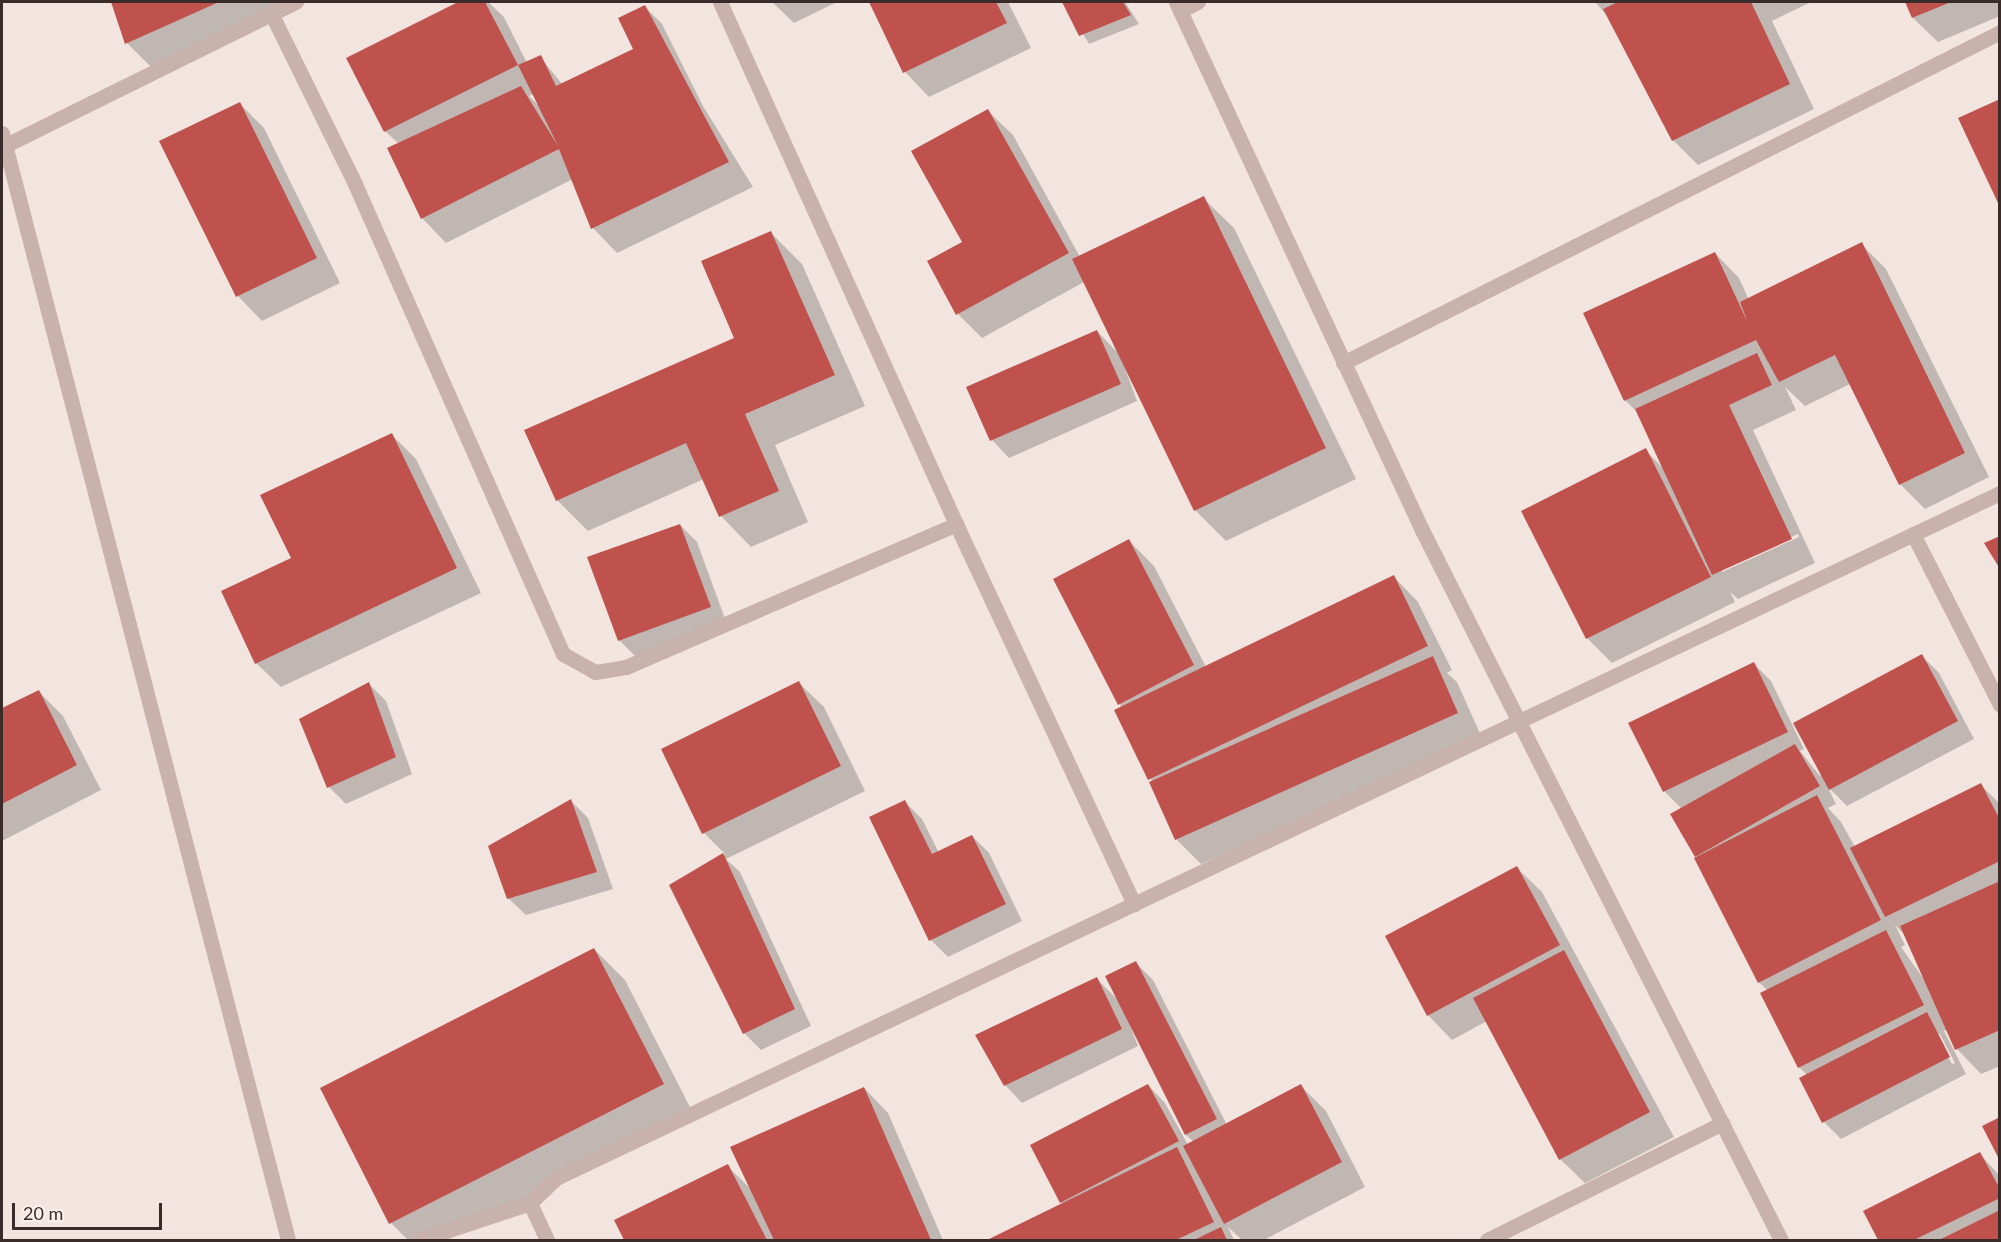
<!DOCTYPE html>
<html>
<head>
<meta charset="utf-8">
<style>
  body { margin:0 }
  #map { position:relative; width:2001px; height:1242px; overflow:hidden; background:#f2e5df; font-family:Lato,sans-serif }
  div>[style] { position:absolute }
  .shadow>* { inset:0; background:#0003 }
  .building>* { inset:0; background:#c0524e }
  .street>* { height:15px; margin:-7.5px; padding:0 7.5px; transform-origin:7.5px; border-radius:7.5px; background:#c9b2ab }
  span { translate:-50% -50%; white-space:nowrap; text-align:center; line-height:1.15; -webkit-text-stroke:6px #f9f0eb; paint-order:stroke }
  .frame { position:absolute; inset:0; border:3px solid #382b2a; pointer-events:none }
  .scale { position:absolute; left:12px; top:1203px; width:150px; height:27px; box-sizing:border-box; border:3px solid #382b2a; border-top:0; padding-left:8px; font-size:18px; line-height:21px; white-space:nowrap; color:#382b2a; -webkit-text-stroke:4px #f9f0eb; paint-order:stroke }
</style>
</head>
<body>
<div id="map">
  <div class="shadow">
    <i style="clip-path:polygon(113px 2px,281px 2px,151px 67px,127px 43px)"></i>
    <i style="clip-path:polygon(evenodd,462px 2px,488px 2px,504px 17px,527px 63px,540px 57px,563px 85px,635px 49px,645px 7px,662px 24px,703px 106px,753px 187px,617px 253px,593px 228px,573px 179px,446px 243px,422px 218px,399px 144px,385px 131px,348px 59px,462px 2px,534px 94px,540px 107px,529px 96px,534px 94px)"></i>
    <i style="clip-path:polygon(772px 2px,837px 2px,794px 23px)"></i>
    <i style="clip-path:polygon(871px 2px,1008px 2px,1031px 48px,929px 97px,905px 72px)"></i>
    <i style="clip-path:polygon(1064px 2px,1125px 2px,1139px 24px,1089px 44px)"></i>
    <i style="clip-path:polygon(1595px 2px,1811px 2px,1772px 21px,1814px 109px,1698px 165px,1673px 140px,1610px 19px)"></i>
    <i style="clip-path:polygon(1906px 2px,2000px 2px,2000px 16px,1938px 42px,1913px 18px)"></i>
    <i style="clip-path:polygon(239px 103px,264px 128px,340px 283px,262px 321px,238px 296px)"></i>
    <i style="clip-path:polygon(988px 111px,1013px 135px,1080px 257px,1203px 198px,1234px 228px,1356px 479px,1226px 541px,1195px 510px,1120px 355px,1137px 401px,1009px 458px,992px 440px,968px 388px,1097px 331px,1118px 353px,1084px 282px,982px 338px,958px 314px,964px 243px)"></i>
    <i style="clip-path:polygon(771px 233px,802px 264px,865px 406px,775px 445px,808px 522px,751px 547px,721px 516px,704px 479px,588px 531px,557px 500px,736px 338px)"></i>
    <i style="clip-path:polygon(evenodd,1861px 244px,1886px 269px,1989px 477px,1925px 509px,1900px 484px,1850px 384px,1805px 406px,1785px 387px,1796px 410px,1753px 430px,1815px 563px,1738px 599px,1730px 592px,1735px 602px,1612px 663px,1587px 638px,1645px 450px,1663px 468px,1638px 413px,1625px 400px,1715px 253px,1739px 278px,1749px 300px,1861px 244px,1798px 534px,1799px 537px,1722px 572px,1722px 569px,1798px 534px)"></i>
    <i style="clip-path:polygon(392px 435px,416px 459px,481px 593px,281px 687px,256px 663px,293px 559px)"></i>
    <i style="clip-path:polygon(680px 525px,697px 542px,727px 624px,636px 657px,619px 640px)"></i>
    <i style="clip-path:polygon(1129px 541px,1154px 566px,1206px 667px,1394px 577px,1418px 602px,1452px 670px,1447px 673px,1457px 682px,1482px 738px,1201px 864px,1176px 839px,1120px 704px)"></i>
    <i style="clip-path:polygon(evenodd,1922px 656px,1939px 673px,1974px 739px,1847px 806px,1827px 786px,1836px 804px,1828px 808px,1841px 822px,1855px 847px,1981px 785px,2000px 804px,2000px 1066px,1981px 1074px,1957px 1049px,1948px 1029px,1944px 1031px,1966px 1074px,1841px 1139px,1824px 1122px,1808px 1076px,1799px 1067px,1768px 991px,1759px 982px,1696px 856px,1682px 809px,1664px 791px,1754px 664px,1771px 681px,1804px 749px,1800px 751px,1820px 776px,1922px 656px,1895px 925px,1906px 936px,1928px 985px,1901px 947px,1905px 945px,1895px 925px,1922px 656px,1936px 1034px,1940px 1034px,1955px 1063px,1952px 1064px,1936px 1034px)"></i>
    <i style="clip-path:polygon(799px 683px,824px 707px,865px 791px,726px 859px,740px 872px,811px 1026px,761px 1050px,744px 1033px,671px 886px,725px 854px,704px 833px)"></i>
    <i style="clip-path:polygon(369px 684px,386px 701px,412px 774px,346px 804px,329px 787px)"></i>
    <i style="clip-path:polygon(38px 691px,63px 716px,101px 790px,2px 841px,2px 710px)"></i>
    <i style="clip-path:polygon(571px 801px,588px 818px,613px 889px,526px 915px,508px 898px)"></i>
    <i style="clip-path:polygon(905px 802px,922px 819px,939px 853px,972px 836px,989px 853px,1022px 921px,948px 957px,931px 940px)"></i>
    <i style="clip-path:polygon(1517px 868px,1542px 892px,1674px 1137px,1585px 1183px,1560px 1159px,1487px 1021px,1452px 1040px,1428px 1015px)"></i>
    <i style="clip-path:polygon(594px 949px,625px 980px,694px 1115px,447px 1240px,408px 1240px,391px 1223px)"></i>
    <i style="clip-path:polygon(1136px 963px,1153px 980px,1227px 1125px,1301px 1086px,1326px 1111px,1365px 1187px,1264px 1240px,1242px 1240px,1228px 1227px,1234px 1240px,990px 1240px,1064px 1205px,1061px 1202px,1148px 1085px,1165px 1103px,1188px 1145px,1194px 1142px,1186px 1135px,1123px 1008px,1138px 1046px,1022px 1103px,1005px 1085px,978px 1035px,1097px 979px,1119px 1001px)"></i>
    <i style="clip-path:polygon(864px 1088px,888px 1113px,943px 1240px,626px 1240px,616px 1221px,727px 1166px,751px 1189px)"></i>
    <i style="clip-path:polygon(1980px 1154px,2000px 1176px,2000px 1240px,1880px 1240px,1865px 1212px)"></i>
  </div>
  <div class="building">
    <i style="clip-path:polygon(111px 2px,219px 2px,125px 44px)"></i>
    <i style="clip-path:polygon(458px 2px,485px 2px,518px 65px,384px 132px,346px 58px)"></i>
    <i style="clip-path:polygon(869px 2px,996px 2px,1007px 23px,903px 73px)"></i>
    <i style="clip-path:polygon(1062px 2px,1123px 2px,1131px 15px,1079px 36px)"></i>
    <i style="clip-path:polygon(1618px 2px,1751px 2px,1790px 84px,1672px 141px,1603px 9px)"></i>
    <i style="clip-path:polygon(1905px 2px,1951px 2px,1912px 18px)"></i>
    <i style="clip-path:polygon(645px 5px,729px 162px,591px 229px,559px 149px,421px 219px,387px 148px,521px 86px,558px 146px,518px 65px,541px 55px,556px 86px,633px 49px,618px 18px)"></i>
    <i style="clip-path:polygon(2000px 99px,2000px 203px,1998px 203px,1958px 118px)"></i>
    <i style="clip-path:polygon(240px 102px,317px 258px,236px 297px,159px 141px)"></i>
    <i style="clip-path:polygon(988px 109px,1069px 253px,956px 315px,927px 261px,962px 242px,911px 151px)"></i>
    <i style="clip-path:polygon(1204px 196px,1326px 448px,1194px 511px,1072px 259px)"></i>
    <i style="clip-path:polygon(771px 231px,835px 375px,745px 414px,779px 491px,719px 517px,686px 443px,556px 501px,524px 430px,734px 338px,701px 261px)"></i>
    <i style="clip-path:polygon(1862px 242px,1965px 453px,1899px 485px,1835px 355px,1779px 382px,1756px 340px,1624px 401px,1583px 313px,1715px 252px,1748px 323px,1740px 302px)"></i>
    <i style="clip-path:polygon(1097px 330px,1121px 384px,990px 441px,966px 387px)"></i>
    <i style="clip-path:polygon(1757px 353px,1772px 385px,1729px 405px,1792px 539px,1712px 575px,1635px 409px)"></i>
    <i style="clip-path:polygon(392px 433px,457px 568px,255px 664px,221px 591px,291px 558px,260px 495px)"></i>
    <i style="clip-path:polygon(1646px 448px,1711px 577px,1586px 639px,1521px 511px)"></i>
    <i style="clip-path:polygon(680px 524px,711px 607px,618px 641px,587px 557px)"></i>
    <i style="clip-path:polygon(2000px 536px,2000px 569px,1984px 543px)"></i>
    <i style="clip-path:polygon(1129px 539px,1194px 665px,1118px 705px,1053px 579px)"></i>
    <i style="clip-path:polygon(1394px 575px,1428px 646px,1148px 780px,1114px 710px)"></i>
    <i style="clip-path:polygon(1922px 654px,1958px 721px,1829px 790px,1793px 723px)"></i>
    <i style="clip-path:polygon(1433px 656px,1458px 713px,1175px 840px,1149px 782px)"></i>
    <i style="clip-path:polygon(1754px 662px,1788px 732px,1663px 792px,1628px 723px)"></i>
    <i style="clip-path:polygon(799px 681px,841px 766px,702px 834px,661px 749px)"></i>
    <i style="clip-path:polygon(369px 682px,396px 757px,327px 788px,299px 719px)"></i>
    <i style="clip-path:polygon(39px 690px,77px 765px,2px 804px,2px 708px)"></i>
    <i style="clip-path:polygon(1795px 744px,1820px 786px,1695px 857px,1670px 814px)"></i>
    <i style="clip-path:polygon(1981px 783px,2000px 820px,2000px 861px,1885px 917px,1850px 848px)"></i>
    <i style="clip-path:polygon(1817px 795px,1881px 920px,1758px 983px,1694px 858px)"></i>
    <i style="clip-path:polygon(571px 799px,597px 872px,507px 899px,488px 846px)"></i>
    <i style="clip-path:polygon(905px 800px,932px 854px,972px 835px,1006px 904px,929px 941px,869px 817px)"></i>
    <i style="clip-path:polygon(723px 853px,795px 1009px,743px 1034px,669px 885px)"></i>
    <i style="clip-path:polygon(1517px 866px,1560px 945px,1427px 1016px,1385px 936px)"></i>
    <i style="clip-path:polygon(2000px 881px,2000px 1030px,1955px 1050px,1900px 926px)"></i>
    <i style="clip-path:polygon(1886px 930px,1924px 1005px,1798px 1068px,1760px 993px)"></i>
    <i style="clip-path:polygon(594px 948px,664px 1084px,389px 1224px,320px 1088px)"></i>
    <i style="clip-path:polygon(1564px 950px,1650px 1112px,1559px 1160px,1473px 998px)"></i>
    <i style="clip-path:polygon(1136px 961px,1217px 1119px,1185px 1135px,1105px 976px)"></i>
    <i style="clip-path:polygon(1097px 977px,1122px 1029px,1004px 1086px,975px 1035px)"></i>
    <i style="clip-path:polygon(1927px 1012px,1950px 1057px,1822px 1123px,1799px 1078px)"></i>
    <i style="clip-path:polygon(1148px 1084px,1179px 1141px,1060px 1203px,1030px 1145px)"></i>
    <i style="clip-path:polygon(1301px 1084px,1342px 1162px,1224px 1224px,1183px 1146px)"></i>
    <i style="clip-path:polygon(864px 1087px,931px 1240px,774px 1240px,730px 1147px)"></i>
    <i style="clip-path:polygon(2000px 1117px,2000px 1161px,1982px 1126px)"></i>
    <i style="clip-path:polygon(1177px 1147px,1214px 1222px,1176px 1240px,987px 1240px)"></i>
    <i style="clip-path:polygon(1980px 1152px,2000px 1189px,2000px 1198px,1914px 1240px,1878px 1240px,1863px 1211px)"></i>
    <i style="clip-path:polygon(728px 1164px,767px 1240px,624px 1240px,614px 1220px)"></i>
    <i style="clip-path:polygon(2000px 1210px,2000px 1240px,1939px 1240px)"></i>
    <i style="clip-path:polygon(1221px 1227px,1227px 1240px,1194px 1240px)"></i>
  </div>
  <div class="street">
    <i style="left:720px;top:2px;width:573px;rotate:65.67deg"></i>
    <i style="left:956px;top:524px;width:420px;rotate:64.9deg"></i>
    <i style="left:1176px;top:2px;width:582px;rotate:65.02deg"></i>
    <i style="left:1422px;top:530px;width:796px;rotate:63.18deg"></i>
    <i style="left:1180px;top:11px;width:20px;rotate:-27deg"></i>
    <i style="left:271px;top:13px;width:191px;rotate:63.8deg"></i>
    <i style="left:355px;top:184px;width:514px;rotate:66.13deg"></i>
    <i style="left:563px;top:654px;width:37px;rotate:29deg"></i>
    <i style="left:595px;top:672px;width:31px;rotate:-9deg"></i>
    <i style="left:626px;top:667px;width:360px;rotate:-23.4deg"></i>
    <i style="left:2px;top:133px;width:1143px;rotate:75.51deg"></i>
    <i style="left:2px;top:147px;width:328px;rotate:-26.3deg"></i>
    <i style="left:1343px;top:363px;width:736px;rotate:-26.74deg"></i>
    <i style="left:1913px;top:534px;width:192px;rotate:63deg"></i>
    <i style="left:419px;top:1240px;width:117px;rotate:-18.4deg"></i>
    <i style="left:547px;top:1240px;width:41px;rotate:-114.7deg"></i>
    <i style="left:530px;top:1203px;width:36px;rotate:-44deg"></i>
    <i style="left:556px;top:1178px;width:1598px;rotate:-25.38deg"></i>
    <i style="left:1487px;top:1240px;width:263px;rotate:-26.4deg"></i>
  </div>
  <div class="frame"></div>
  <div class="scale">20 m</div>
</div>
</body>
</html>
